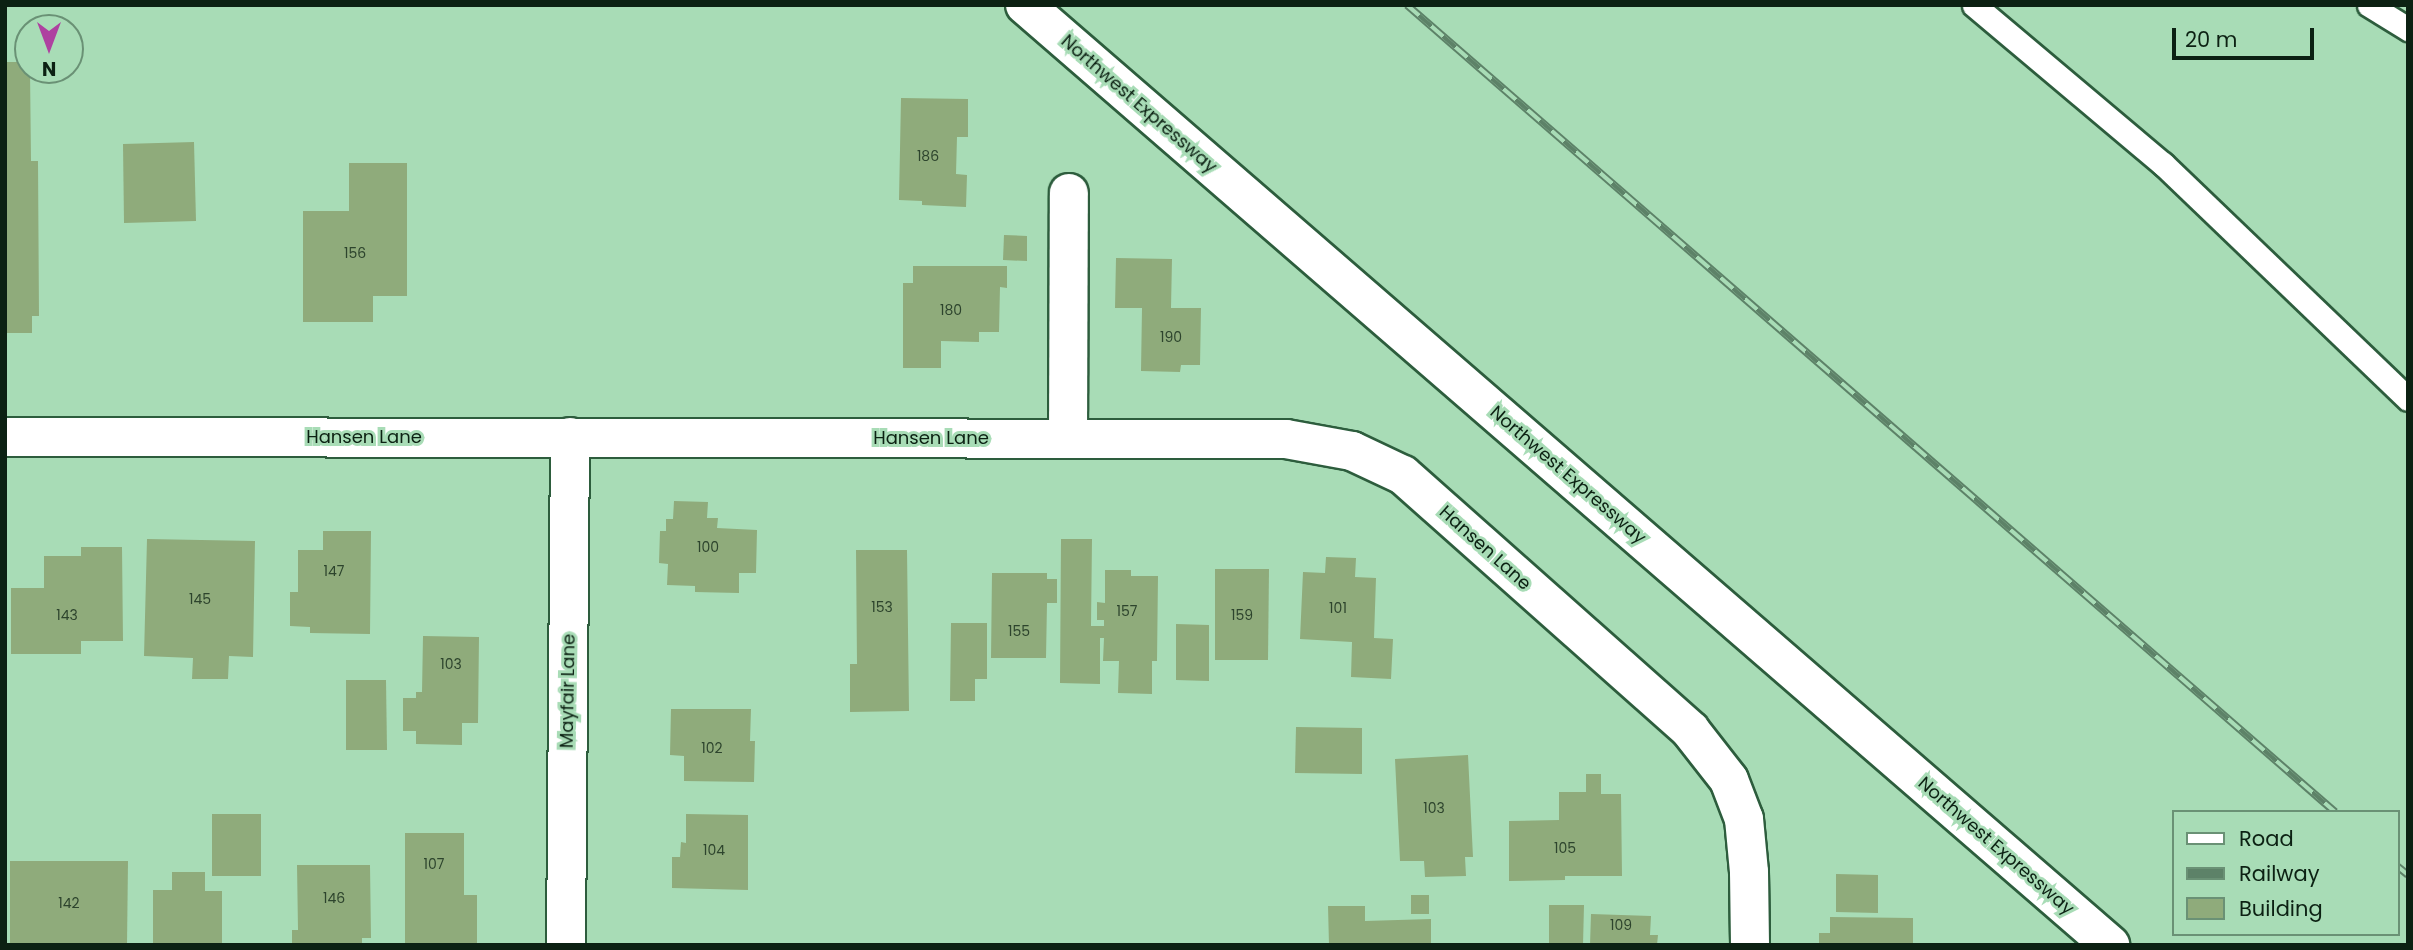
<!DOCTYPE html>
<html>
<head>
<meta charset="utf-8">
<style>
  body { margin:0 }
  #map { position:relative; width:2413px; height:950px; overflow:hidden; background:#a8dcb6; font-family:Poppins,sans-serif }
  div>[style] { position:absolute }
  .building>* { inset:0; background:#8fab7b }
  .roads { filter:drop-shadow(2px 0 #2d5d3d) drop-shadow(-2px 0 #2d5d3d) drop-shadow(0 2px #2d5d3d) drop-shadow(0 -2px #2d5d3d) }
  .service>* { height:23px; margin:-11.5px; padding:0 11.5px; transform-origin:11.5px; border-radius:11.5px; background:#fff }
  .minor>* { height:38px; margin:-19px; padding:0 19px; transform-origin:19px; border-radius:19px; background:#fff }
  .tertiary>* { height:38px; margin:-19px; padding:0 19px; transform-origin:19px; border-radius:19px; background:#fff }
  .secondary>* { height:38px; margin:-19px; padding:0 19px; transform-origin:19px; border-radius:19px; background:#fff }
  .rail>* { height:8px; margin-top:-4px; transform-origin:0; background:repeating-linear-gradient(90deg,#a8dcb6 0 16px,#5d8268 0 32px); box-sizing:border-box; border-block:2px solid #5d8268 }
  span { translate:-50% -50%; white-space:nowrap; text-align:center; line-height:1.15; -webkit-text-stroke:6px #a8dcb6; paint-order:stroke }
  .number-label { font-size:14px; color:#2d442d }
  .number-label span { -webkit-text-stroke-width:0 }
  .street-label { font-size:18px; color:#0c2113 }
  .frame { position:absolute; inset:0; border:7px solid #0c2113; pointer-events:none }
  .legend { position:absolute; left:2172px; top:810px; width:228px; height:126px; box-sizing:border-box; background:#a8dcb6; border:2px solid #6a9175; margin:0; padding:9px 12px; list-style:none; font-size:21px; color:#0c2113 }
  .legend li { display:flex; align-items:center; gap:14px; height:35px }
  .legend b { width:35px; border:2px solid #6a9175 }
  .north { position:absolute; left:14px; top:14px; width:70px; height:70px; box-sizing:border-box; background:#a8dcb6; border:2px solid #6a9175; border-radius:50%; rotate:180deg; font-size:19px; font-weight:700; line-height:28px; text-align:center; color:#0c2113 }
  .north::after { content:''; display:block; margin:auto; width:24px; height:32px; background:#ae41a0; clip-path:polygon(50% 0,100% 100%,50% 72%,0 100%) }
  .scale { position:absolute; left:2172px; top:28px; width:142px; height:32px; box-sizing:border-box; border:4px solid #0c2113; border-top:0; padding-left:9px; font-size:21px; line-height:24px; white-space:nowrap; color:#0c2113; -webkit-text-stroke:5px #a8dcb6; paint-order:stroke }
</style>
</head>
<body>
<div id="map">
  <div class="building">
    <i style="clip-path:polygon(5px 62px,28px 62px,30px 70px,31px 161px,38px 161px,39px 316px,32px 316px,32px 333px,5px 333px)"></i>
    <i style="clip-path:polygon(901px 98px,968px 99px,968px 137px,957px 137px,956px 174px,967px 175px,966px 207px,922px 205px,922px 201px,899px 200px)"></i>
    <i style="clip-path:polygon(194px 142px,196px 221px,124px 223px,123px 144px)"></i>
    <i style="clip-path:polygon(349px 163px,407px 163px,407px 296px,373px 296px,373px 322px,303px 322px,303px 211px,349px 211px)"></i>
    <i style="clip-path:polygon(1004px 235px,1027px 236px,1027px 261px,1003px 260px)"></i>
    <i style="clip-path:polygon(1116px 258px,1172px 259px,1171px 308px,1201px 308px,1200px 365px,1181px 365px,1180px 372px,1141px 371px,1142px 308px,1115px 308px)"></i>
    <i style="clip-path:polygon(913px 266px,1007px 266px,1007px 288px,1000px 287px,999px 332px,979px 332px,979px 342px,941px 341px,941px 368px,903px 368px,903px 283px,913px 283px)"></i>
    <i style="clip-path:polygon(674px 501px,708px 502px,707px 518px,718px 518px,717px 528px,757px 530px,756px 573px,739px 573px,739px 593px,695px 592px,695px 586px,667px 585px,668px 564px,659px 563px,660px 531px,666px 531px,666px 519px,673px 519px)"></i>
    <i style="clip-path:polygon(323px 531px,371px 531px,370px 634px,310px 633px,310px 627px,290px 626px,290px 592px,298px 592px,298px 550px,323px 550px)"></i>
    <i style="clip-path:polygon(147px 539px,255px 541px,253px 657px,229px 656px,228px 679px,192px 679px,193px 658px,144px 656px)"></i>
    <i style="clip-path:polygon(1061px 539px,1092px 539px,1091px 626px,1104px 626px,1104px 620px,1097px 620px,1097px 602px,1105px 603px,1105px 570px,1131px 570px,1131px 576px,1158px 576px,1157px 661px,1152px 661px,1152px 694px,1118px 693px,1119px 661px,1103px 661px,1104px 638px,1100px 638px,1100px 684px,1060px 683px)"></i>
    <i style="clip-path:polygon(81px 547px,122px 547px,123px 641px,81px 641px,81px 654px,11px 654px,11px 588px,44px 588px,44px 556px,81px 556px)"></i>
    <i style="clip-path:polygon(856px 550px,907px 550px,909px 711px,850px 712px,850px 664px,857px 664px)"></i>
    <i style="clip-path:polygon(1326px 557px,1356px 558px,1355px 577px,1376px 578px,1374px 638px,1393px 639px,1391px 679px,1351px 677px,1352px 642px,1300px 639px,1303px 572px,1325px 573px)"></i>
    <i style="clip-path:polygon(1215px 569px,1269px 569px,1268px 660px,1215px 660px)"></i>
    <i style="clip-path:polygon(992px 573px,1047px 573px,1047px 579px,1057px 579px,1057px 603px,1047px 603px,1046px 658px,991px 658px)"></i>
    <i style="clip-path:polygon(951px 623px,987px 623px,987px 679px,975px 679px,975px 701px,950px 701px)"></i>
    <i style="clip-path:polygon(1176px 624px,1209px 625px,1209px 681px,1176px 680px)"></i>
    <i style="clip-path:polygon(423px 636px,479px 637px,478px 723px,462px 723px,462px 745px,416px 744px,416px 731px,403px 731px,403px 698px,416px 698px,416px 692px,422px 692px)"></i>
    <i style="clip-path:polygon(346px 680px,386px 680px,387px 750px,346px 750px)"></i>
    <i style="clip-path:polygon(671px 709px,751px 709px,750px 741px,755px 741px,754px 782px,684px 781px,684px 756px,670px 755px)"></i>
    <i style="clip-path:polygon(1296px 727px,1362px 728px,1362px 774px,1295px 773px)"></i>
    <i style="clip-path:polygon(1468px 755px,1473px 857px,1465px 857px,1466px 876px,1425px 877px,1424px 861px,1400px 861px,1395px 759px)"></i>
    <i style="clip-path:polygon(1586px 774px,1601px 774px,1601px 794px,1621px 794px,1622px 876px,1565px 876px,1565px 880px,1509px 881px,1509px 821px,1559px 820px,1559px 792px,1586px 792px)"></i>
    <i style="clip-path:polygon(212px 814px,261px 814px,261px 876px,212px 876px)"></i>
    <i style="clip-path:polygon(686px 814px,748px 815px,748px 890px,672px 888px,672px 857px,680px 857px,681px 842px,686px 843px)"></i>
    <i style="clip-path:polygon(405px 833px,464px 833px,464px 895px,477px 895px,477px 945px,405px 945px)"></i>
    <i style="clip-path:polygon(10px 861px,128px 861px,127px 945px,10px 945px)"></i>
    <i style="clip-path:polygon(297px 865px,370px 865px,371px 938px,362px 938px,362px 945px,292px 945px,292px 930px,298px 930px)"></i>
    <i style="clip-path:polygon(172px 872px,205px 872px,205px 891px,222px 891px,222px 945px,153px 945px,153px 890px,172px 890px)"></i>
    <i style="clip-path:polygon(1836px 874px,1878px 875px,1878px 913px,1836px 912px)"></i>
    <i style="clip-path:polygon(1411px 895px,1429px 895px,1429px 914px,1411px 914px)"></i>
    <i style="clip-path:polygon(1549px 905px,1584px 905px,1583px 945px,1549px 945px)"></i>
    <i style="clip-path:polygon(1328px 906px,1365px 906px,1365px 921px,1431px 919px,1431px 945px,1329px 945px)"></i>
    <i style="clip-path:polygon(1591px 914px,1651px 916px,1650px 935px,1658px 935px,1657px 945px,1590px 945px)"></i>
    <i style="clip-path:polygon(1830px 917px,1913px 918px,1913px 945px,1819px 945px,1819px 933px,1830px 933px)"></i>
  </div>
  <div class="roads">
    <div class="service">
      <i style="left:1974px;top:5px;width:247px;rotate:40.1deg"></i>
      <i style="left:2163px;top:164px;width:339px;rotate:43.8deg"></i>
      <i style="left:2369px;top:5px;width:46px;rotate:31.6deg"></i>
    </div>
    <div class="minor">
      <i style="left:1068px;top:438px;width:245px;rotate:-89.8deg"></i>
      <i style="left:1729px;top:780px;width:42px;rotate:69deg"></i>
      <i style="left:1744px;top:819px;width:53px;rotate:84.6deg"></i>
      <i style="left:1749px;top:872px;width:73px;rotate:89.2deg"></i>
      <i style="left:566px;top:945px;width:508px;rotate:-89.55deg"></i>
    </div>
    <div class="tertiary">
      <i style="left:5px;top:437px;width:1281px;rotate:0.09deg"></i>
      <i style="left:1286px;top:439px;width:67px;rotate:10.3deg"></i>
      <i style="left:1352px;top:451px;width:56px;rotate:25.2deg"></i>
      <i style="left:1403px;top:475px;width:384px;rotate:41.6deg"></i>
      <i style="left:1690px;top:730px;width:63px;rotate:52deg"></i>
    </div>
    <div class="secondary">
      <i style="left:1025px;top:5px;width:1436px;rotate:40.9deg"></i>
    </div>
  </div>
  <div class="rail">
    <i style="left:1407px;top:5px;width:1230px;rotate:41.01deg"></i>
    <i style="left:2397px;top:866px;width:14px;rotate:39deg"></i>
  </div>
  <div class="number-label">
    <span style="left:928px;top:156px">186</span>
    <span style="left:355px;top:253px">156</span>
    <span style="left:951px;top:310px">180</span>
    <span style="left:1171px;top:337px">190</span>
    <span style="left:708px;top:547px">100</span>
    <span style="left:334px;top:571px">147</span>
    <span style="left:200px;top:599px">145</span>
    <span style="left:882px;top:607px">153</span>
    <span style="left:1338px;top:608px">101</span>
    <span style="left:1127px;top:611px">157</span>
    <span style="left:67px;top:615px">143</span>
    <span style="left:1242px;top:615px">159</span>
    <span style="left:1019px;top:631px">155</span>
    <span style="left:451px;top:664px">103</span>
    <span style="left:712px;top:748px">102</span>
    <span style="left:1434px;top:808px">103</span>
    <span style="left:1565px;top:848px">105</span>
    <span style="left:714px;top:850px">104</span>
    <span style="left:434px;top:864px">107</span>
    <span style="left:334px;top:898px">146</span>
    <span style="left:69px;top:903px">142</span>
    <span style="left:1621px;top:925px">109</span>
  </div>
  <div class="street-label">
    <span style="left:1139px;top:104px;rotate:41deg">Northwest Expressway</span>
    <span style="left:364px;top:437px">Hansen Lane</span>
    <span style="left:931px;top:438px">Hansen Lane</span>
    <span style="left:1568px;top:475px;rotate:41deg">Northwest Expressway</span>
    <span style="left:1485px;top:548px;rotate:42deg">Hansen Lane</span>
    <span style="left:568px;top:691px;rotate:-89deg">Mayfair Lane</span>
    <span style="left:1996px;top:846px;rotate:41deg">Northwest Expressway</span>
  </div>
  <div class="frame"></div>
  <ul class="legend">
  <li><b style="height:9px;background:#fff"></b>Road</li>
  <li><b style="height:9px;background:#5d8268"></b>Railway</li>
  <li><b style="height:19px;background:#8fab7b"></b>Building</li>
  </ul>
  <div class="north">N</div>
  <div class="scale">20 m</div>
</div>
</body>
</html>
